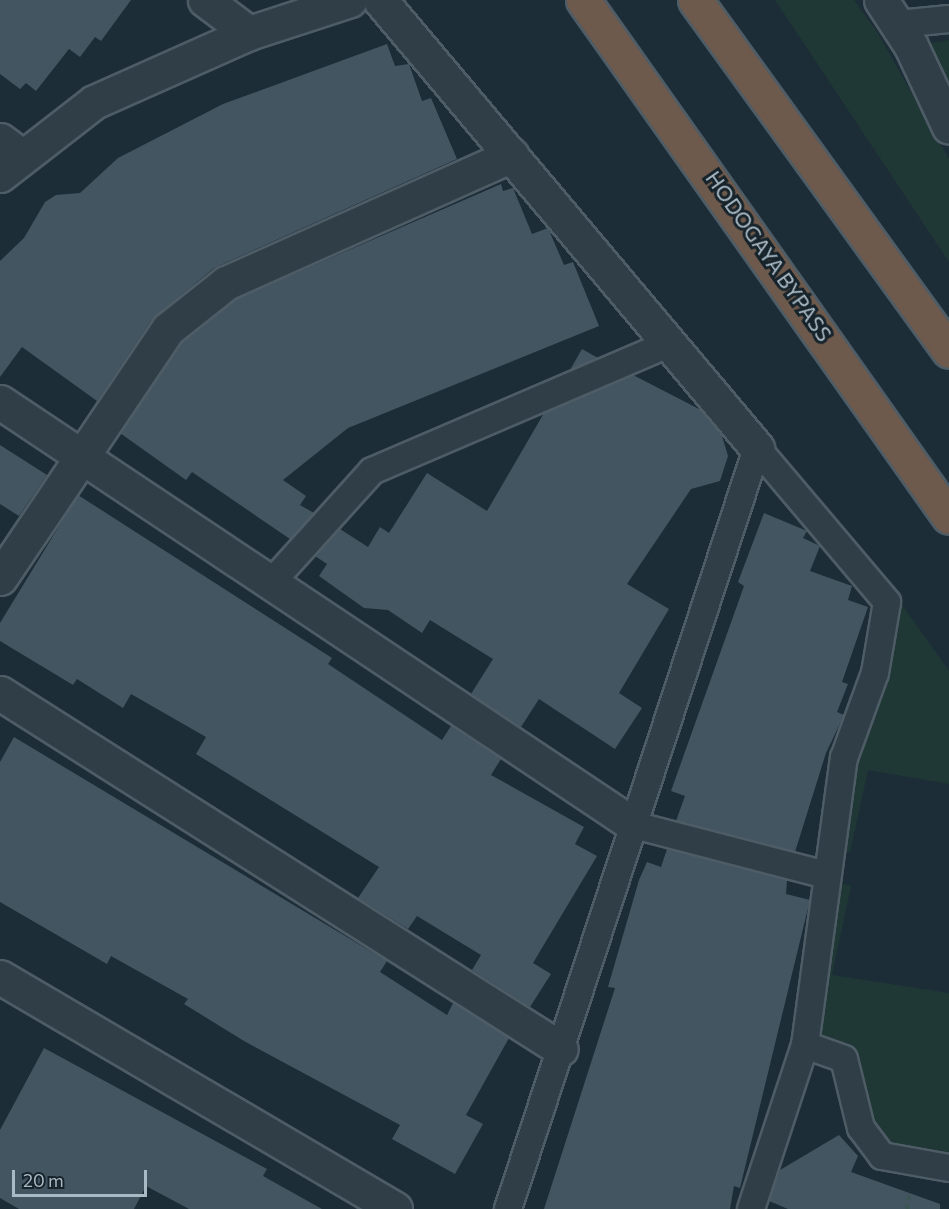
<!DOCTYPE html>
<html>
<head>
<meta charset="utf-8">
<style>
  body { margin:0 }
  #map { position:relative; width:949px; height:1209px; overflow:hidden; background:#1d2d37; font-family:Commissioner,sans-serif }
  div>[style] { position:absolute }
  .green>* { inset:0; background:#1f3836 }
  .building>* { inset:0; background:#425561 }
  .path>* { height:4px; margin-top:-2px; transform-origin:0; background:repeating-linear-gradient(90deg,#3c5552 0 4.5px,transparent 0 9px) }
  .roads { filter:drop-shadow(2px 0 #4e5c66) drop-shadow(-2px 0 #4e5c66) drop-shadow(0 2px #4e5c66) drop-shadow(0 -2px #4e5c66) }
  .service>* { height:26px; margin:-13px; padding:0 13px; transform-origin:13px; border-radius:13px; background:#303f47 }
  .minor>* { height:33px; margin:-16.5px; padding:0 16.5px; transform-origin:16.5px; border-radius:16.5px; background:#303f47 }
  .tertiary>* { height:33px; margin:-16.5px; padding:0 16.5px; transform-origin:16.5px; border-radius:16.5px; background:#303f47 }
  .motorway>* { height:33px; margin:-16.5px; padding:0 16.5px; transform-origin:16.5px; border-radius:16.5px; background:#6e5a4c }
  span { translate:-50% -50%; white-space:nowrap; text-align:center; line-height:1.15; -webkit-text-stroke:6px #16232b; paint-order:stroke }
  .street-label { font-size:21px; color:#aabac5 }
  .scale { position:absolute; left:12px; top:1170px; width:135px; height:27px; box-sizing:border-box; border:3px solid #aabac5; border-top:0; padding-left:8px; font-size:18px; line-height:21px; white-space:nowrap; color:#aabac5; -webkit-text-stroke:4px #16232b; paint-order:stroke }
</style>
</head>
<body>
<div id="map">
  <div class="green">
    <i style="clip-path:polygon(775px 0,854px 0,876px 30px,949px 159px,949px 262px)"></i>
    <i style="clip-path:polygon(949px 40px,949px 95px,926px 44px)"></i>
    <i style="clip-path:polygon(900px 602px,949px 671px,949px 784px,868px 770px,850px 852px,835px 848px,848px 767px,887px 680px)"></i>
    <i style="clip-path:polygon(837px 882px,851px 886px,832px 975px,949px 993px,949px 1153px,864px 1139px,844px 1112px,829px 1045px,808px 1033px)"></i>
  </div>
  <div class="building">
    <i style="clip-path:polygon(0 0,131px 0,101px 41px,95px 37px,80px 57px,69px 49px,36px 91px,26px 83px,20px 89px,0 74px)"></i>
    <i style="clip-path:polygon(387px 44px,395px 66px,409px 64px,422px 101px,431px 98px,457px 159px,214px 268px,153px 318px,97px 401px,22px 347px,0 377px,0 261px,24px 238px,45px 202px,56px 195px,80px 193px,118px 158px,223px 104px)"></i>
    <i style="clip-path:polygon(501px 184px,503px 191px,513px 188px,532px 234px,548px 228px,564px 265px,573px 262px,599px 326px,348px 428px,283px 480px,306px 496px,300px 505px,314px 513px,290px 539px,192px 472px,186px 480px,120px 433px,182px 342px,236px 299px)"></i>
    <i style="clip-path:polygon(582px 349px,598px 358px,570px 370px)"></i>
    <i style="clip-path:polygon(633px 375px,701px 410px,722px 436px,728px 456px,720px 481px,691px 489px,627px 584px,669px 609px,619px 693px,642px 708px,615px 749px,539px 699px,521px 727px,471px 694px,493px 659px,430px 620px,422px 633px,388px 610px,364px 608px,319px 576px,327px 564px,315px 556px,340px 529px,368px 547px,380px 527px,389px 533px,427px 473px,487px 511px,544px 413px)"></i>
    <i style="clip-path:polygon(0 445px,47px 475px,19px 516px,0 504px)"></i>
    <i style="clip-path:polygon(78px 495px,332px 658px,328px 664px,442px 740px,451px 726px,501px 759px,491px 775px,584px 827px,575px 844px,597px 856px,533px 963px,551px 974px,530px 1007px,472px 970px,481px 955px,417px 916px,408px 929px,358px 898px,379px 867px,196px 754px,206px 737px,131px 694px,123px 708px,77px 679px,73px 685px,0 641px,0 623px)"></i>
    <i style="clip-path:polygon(764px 513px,807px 531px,803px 538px,820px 546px,810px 571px,852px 586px,848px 600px,868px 607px,842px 682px,848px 684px,837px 712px,844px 715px,826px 753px,795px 852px,676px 821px,685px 796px,671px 791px,744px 586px,738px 582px)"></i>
    <i style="clip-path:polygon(14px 737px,387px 961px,380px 972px,447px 1015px,453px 1003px,509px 1038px,466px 1115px,483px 1124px,455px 1174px,392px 1139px,400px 1125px,244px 1041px,184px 1004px,188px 999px,111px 956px,107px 964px,0 902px,0 762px)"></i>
    <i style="clip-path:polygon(667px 849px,787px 880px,786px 894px,810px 900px,740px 1188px,734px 1186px,730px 1209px,544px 1209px,615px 988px,608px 987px,639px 880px,647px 862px,661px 867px)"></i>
    <i style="clip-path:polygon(44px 1048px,267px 1169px,263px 1176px,322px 1209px,189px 1209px,146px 1186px,134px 1209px,19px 1209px,0 1198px,0 1130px)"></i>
    <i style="clip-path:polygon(839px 1135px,858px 1156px,851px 1172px,940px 1204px,940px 1209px,788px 1209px,769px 1201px,780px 1170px)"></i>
  </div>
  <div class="path">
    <i style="left:907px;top:1209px;width:13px;rotate:-81deg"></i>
  </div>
  <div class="roads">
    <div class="service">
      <i style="left:898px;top:24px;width:51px;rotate:-5.6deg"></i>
      <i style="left:270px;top:584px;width:152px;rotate:-47.9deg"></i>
      <i style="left:372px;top:471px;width:322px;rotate:-23.2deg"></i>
      <i style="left:634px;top:825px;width:198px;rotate:14.6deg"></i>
      <i style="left:805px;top:1045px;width:41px;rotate:19.7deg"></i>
      <i style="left:844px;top:1059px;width:71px;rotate:76.2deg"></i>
      <i style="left:861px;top:1128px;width:35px;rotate:53deg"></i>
      <i style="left:882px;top:1156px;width:68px;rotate:10.2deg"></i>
      <i style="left:508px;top:1209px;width:801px;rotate:-71.88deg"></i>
      <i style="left:751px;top:1209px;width:173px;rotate:-71.8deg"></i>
      <i style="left:805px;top:1045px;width:290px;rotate:-82.3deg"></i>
      <i style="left:844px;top:758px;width:90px;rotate:-70deg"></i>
      <i style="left:875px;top:673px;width:72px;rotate:-80.4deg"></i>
      <i style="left:887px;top:602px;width:202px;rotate:-130.2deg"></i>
    </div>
    <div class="minor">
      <i style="left:205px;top:0;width:55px;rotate:36.9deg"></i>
      <i style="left:380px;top:0;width:586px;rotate:49.92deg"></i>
      <i style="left:881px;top:0;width:55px;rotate:56.9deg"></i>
      <i style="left:911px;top:46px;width:89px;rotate:64.9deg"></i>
      <i style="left:0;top:140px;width:25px;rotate:37deg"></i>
      <i style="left:0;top:402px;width:762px;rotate:33.71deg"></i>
      <i style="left:0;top:578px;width:300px;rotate:-56deg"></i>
      <i style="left:168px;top:329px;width:74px;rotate:-38.4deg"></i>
      <i style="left:226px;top:283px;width:313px;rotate:-24.1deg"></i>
      <i style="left:0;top:693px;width:664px;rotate:32.4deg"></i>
      <i style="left:0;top:977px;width:458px;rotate:30.4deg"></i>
    </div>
    <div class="tertiary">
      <i style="left:0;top:175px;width:119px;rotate:-37.8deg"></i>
      <i style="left:94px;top:102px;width:170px;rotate:-24deg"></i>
      <i style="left:249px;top:33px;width:106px;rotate:-18.1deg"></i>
    </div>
    <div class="motorway">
      <i style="left:583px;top:0;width:633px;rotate:54.7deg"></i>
      <i style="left:695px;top:0;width:433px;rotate:54.1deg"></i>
    </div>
  </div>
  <div class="street-label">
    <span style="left:769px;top:256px;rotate:55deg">HODOGAYA BYPASS</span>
  </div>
  <div class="scale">20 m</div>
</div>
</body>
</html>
